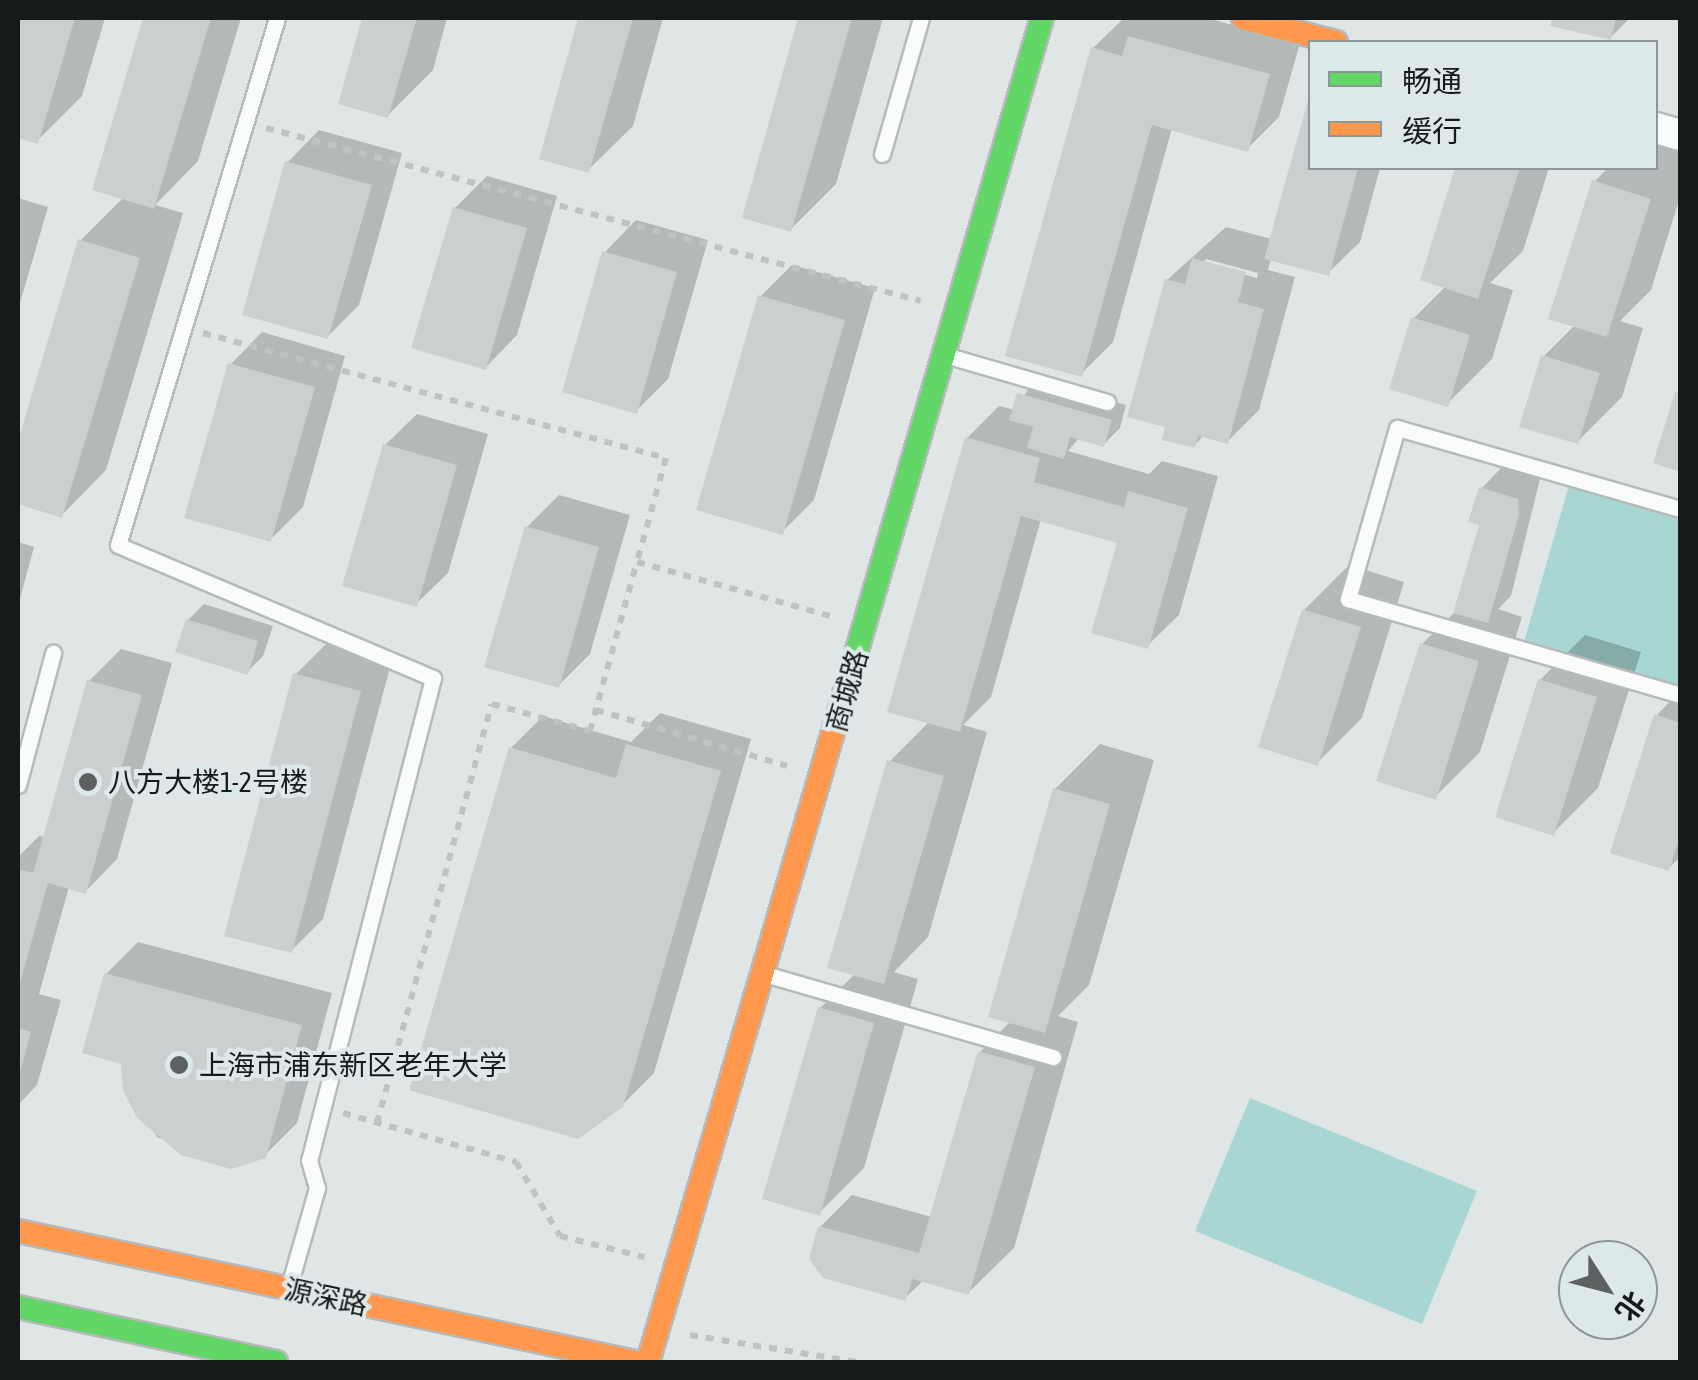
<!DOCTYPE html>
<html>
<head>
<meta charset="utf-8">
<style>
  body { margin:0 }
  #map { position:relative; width:1698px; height:1380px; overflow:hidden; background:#e0e6e6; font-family:"Asap Condensed","Noto Sans SC",sans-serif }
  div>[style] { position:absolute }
  .green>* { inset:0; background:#a7d6d3 }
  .shadow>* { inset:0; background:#0003 }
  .building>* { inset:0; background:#cacfcf }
  .path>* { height:6px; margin-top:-3px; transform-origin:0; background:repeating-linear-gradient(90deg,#c1c3c3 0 8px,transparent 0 16px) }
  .roads { filter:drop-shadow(2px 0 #b6baba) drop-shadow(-2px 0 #b6baba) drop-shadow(0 2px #b6baba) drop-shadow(0 -2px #b6baba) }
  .lane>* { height:15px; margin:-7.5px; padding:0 7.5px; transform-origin:7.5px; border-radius:7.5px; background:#fafbfb }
  .street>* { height:30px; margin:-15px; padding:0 15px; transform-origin:15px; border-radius:15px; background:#fafbfb }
  .fast>* { height:22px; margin:-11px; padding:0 11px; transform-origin:11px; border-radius:11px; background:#63d668 }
  .slow>* { height:22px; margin:-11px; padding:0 11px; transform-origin:11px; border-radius:11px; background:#ff974d }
  .dots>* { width:28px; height:28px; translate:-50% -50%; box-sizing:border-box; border:5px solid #dde9e8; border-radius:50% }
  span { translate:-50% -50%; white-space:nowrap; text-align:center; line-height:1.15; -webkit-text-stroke:8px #dde9e8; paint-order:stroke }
  .street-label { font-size:28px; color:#161a1a }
  .poi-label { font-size:28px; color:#161a1a }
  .left { translate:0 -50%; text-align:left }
  .frame { position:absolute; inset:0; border:20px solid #161a1a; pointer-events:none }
  .legend { position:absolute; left:1308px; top:40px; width:350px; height:130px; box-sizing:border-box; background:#dde9e8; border:2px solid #8d9696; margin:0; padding:12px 18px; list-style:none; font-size:30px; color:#161a1a }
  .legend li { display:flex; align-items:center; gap:20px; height:50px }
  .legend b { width:50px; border:2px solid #8d9696 }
  .north { position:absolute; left:1558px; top:1240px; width:100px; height:100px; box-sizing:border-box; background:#dde9e8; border:2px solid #8d9696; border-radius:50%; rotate:126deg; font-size:28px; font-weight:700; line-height:40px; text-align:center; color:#161a1a }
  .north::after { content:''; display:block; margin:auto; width:35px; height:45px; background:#5d6161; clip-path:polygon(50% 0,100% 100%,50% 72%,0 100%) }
</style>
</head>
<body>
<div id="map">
  <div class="green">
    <i style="clip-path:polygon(1571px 478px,1680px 509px,1680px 695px,1522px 649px)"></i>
    <i style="clip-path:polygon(1250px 1098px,1477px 1191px,1422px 1324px,1195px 1231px)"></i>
  </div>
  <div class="shadow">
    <i style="clip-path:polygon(18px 18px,105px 18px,82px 96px,37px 141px,18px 135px)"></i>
    <i style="clip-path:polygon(146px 18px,241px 18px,198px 161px,155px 205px,183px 213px,106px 470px,62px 515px,18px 502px,18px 450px,80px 241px,124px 197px,95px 188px)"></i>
    <i style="clip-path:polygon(365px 18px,447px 18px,433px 70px,388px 115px,341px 103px)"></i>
    <i style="clip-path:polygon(581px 18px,663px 18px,633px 126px,588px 170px,542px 157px)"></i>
    <i style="clip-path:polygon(801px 18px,883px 18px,836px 184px,791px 229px,745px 216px)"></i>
    <i style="clip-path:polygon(1124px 18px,1207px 18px,1300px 43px,1279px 117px,1247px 149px,1172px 128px,1113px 342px,1081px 374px,1093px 48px)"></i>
    <i style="clip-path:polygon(1555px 18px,1630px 18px,1611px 37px,1553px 25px)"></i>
    <i style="clip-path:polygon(evenodd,1310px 98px,1310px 168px,1380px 168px,1360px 242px,1328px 273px,1271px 258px,1268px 270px,1295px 277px,1259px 410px,1227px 442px,1204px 435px,1194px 446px,1167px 280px,1226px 227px,1272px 239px,1310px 98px,1206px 259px,1258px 273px,1257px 278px,1202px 263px,1206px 259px)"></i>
    <i style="clip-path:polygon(319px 130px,402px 153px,359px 305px,328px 336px,288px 162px)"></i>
    <i style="clip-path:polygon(1656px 142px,1680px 150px,1680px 197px,1651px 290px,1620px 321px,1643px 328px,1622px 397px,1577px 442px,1544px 356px,1575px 325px,1594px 182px,1608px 168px,1656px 168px)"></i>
    <i style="clip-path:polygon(1457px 168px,1549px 168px,1523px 251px,1490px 283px,1513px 290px,1492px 359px,1447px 404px,1414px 318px,1446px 286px,1423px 279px)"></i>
    <i style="clip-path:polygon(487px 176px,557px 196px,517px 335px,486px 367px,455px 208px)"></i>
    <i style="clip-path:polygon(18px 198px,48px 207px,18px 310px)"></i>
    <i style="clip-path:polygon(636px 220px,708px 240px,668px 379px,636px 411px,605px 252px)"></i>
    <i style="clip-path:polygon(792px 265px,875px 288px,814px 500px,782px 532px,760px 297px)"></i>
    <i style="clip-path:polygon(262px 332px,345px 356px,303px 507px,271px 539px,231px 364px)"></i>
    <i style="clip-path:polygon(1035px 379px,1126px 405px,1120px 428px,1104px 444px,1080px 437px,1068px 451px,1149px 474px,1162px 461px,1218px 476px,1179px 615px,1147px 646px,1120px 542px,1041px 519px,991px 697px,963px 725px,987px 732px,928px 937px,894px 972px,918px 979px,864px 1168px,819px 1213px,820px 1008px,855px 974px,889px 762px,930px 721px,967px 438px,999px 406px,1015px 410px)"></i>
    <i style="clip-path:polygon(417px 414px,488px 434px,448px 573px,416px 604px,385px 445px)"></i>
    <i style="clip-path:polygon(1505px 464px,1541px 475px,1511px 596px,1498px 609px,1522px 617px,1480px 752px,1435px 797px,1422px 644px,1457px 610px,1482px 523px,1481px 489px)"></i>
    <i style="clip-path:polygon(559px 495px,630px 515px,590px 654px,558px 686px,527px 527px)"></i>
    <i style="clip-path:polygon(18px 542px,34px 547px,18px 606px)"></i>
    <i style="clip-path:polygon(1349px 565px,1404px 582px,1362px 718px,1317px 763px,1304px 610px)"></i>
    <i style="clip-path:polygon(204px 604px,273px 626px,263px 656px,247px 672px,188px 620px)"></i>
    <i style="clip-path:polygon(1585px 635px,1641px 652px,1598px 788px,1553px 833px,1540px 680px)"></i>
    <i style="clip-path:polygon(327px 643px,392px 660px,323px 919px,292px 950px,295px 675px)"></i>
    <i style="clip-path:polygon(121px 649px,172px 663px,117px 859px,86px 891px,69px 887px,39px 994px,61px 1000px,37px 1085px,18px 1105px,18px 857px,39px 836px,46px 837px,89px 681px)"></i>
    <i style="clip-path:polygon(1680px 691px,1680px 857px,1669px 868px,1656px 716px)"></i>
    <i style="clip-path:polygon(660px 713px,751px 739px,654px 1073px,622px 1105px,511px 748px,543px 716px,631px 742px)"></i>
    <i style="clip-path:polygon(1100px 744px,1154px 760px,1089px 985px,1058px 1016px,1078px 1022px,1014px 1248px,969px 1292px,924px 1280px,905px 1298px,820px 1227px,852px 1195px,932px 1217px,980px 1052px,1011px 1021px,1055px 789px)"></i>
    <i style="clip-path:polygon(138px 942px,332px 993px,297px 1123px,264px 1156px,231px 1167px,157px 1137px,126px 1089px,106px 974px)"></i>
  </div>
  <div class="building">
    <i style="clip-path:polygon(18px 18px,75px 18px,38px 144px,18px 138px)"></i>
    <i style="clip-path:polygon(143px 18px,211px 18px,154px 209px,92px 190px)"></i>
    <i style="clip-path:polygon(362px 18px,417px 18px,388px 118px,338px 104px)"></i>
    <i style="clip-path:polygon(578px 18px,633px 18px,589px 173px,539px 159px)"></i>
    <i style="clip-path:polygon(798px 18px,852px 18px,791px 232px,742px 218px)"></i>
    <i style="clip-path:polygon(1552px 18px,1616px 18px,1611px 40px,1550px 26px)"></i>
    <i style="clip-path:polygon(1128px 36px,1270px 74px,1248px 152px,1152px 125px,1082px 377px,1005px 356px,1091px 47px,1122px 56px)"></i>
    <i style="clip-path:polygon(1310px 93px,1310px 168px,1358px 168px,1329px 276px,1264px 259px)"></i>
    <i style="clip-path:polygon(285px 161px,372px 185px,328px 339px,242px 315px)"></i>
    <i style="clip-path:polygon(1455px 168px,1520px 168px,1478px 299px,1420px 280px)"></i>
    <i style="clip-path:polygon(1592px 180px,1651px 199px,1607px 337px,1548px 319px)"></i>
    <i style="clip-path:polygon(453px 207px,527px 228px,486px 370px,411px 348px)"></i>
    <i style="clip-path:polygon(78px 239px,140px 258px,62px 518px,18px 504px,18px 441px)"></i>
    <i style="clip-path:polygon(602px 251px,677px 272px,637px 414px,562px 392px)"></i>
    <i style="clip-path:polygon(1192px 258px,1246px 272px,1238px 302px,1264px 309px,1228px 444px,1198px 436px,1195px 448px,1162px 440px,1165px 427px,1127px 417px,1165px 279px,1185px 284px)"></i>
    <i style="clip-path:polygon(758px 295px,845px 320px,783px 535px,696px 510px)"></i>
    <i style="clip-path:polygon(1411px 317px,1470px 335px,1448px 407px,1389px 389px)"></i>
    <i style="clip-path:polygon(1541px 355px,1600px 373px,1578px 444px,1519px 427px)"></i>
    <i style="clip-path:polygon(228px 363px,315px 387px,271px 542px,184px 518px)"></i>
    <i style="clip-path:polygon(1675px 392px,1680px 393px,1680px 472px,1653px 463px)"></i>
    <i style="clip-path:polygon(1017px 393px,1112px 420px,1104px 447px,1070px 437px,1064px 459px,1027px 448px,1033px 427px,1009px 420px)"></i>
    <i style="clip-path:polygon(965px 437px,1040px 458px,1034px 482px,1124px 507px,1128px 491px,1188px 508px,1148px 649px,1091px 633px,1117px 543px,1021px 516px,960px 732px,887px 712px)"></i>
    <i style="clip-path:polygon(383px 444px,457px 465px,417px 607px,342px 586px)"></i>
    <i style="clip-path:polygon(1479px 487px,1518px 499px,1519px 515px,1488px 623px,1453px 613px,1479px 525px,1468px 522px)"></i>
    <i style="clip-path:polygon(525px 526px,599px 547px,559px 688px,484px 667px)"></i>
    <i style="clip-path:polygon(1302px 609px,1361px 627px,1318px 766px,1258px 747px)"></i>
    <i style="clip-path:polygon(186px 619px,258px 641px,248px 675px,175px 652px)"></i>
    <i style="clip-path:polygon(1420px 643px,1479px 661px,1436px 800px,1376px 781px)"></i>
    <i style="clip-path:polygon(293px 673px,361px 691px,292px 953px,224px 936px)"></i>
    <i style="clip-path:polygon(1538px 679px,1597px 697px,1554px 836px,1495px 817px)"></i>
    <i style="clip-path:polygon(87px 680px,142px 695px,86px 894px,48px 883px,18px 990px,18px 869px,33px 873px)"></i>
    <i style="clip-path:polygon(1654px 714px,1680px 723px,1680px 836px,1669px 871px,1610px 853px)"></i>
    <i style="clip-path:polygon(626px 744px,721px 771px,623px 1107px,578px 1139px,409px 1090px,509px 747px,616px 778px)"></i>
    <i style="clip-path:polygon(887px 760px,944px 776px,884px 984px,827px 968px)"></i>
    <i style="clip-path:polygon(1053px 788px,1110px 804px,1045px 1033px,988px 1017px)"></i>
    <i style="clip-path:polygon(104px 973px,302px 1025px,266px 1158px,231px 1169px,181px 1155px,137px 1118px,123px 1090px,121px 1064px,82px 1053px)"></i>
    <i style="clip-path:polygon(818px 1007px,874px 1023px,820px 1216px,762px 1199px)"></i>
    <i style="clip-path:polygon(18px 1028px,31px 1032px,19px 1076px,18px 1076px)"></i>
    <i style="clip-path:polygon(978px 1051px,1035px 1067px,969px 1295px,912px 1279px,906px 1301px,823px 1278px,809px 1259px,818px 1226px,919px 1253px)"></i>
  </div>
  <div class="path">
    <i style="left:266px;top:128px;width:677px;rotate:14.8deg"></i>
    <i style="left:203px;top:333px;width:480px;rotate:15.1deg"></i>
    <i style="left:666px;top:458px;width:108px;rotate:105.6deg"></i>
    <i style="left:637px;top:562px;width:201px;rotate:15.6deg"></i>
    <i style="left:596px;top:710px;width:199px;rotate:16.3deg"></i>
    <i style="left:343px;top:1113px;width:180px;rotate:15.8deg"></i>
    <i style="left:516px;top:1162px;width:86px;rotate:59.3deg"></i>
    <i style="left:560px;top:1236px;width:87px;rotate:14deg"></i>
    <i style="left:377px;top:1123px;width:434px;rotate:-74.7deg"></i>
    <i style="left:492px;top:704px;width:102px;rotate:15.4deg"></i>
    <i style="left:590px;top:731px;width:175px;rotate:-74.5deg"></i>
    <i style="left:690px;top:1335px;width:169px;rotate:9.2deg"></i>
  </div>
  <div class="roads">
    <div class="lane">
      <i style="left:277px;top:18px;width:550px;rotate:106.79deg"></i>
      <i style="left:118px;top:545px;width:342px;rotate:22.9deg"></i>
      <i style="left:433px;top:678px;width:498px;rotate:104.4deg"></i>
      <i style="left:309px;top:1160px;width:29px;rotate:74deg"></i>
      <i style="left:317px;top:1188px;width:102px;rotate:105.9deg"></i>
      <i style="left:882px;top:154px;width:141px;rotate:-74deg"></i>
      <i style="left:945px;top:355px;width:169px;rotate:16.2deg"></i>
      <i style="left:1680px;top:509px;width:294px;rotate:-164deg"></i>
      <i style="left:1397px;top:428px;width:178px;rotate:106deg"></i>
      <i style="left:1348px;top:599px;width:346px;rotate:16.1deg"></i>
      <i style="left:18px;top:785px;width:137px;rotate:-75.1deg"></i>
      <i style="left:765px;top:974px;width:300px;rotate:16.1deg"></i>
    </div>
    <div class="street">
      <i style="left:1656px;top:128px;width:25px;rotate:16deg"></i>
    </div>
    <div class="fast">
      <i style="left:836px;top:722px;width:734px;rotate:-73.69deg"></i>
      <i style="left:18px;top:1307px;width:264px;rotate:12deg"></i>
    </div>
    <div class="slow">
      <i style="left:1243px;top:18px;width:96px;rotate:14.5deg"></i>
      <i style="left:18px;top:1231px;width:631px;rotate:11.99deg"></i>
      <i style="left:648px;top:1362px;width:667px;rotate:-73.63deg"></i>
    </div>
  </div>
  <div class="dots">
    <i style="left:88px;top:782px;background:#5d6161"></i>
    <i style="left:179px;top:1065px;background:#5d6161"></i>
  </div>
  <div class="street-label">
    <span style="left:847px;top:691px;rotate:-74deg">商城路</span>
    <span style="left:326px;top:1297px;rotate:12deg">源深路</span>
  </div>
  <div class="poi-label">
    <span class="left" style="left:108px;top:782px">八方大楼1-2号楼</span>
    <span class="left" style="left:199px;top:1065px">上海市浦东新区老年大学</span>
  </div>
  <div class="frame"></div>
  <ul class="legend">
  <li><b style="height:12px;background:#63d668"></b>畅通</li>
  <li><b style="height:12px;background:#ff974d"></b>缓行</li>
  </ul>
  <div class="north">北</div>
</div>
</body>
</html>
